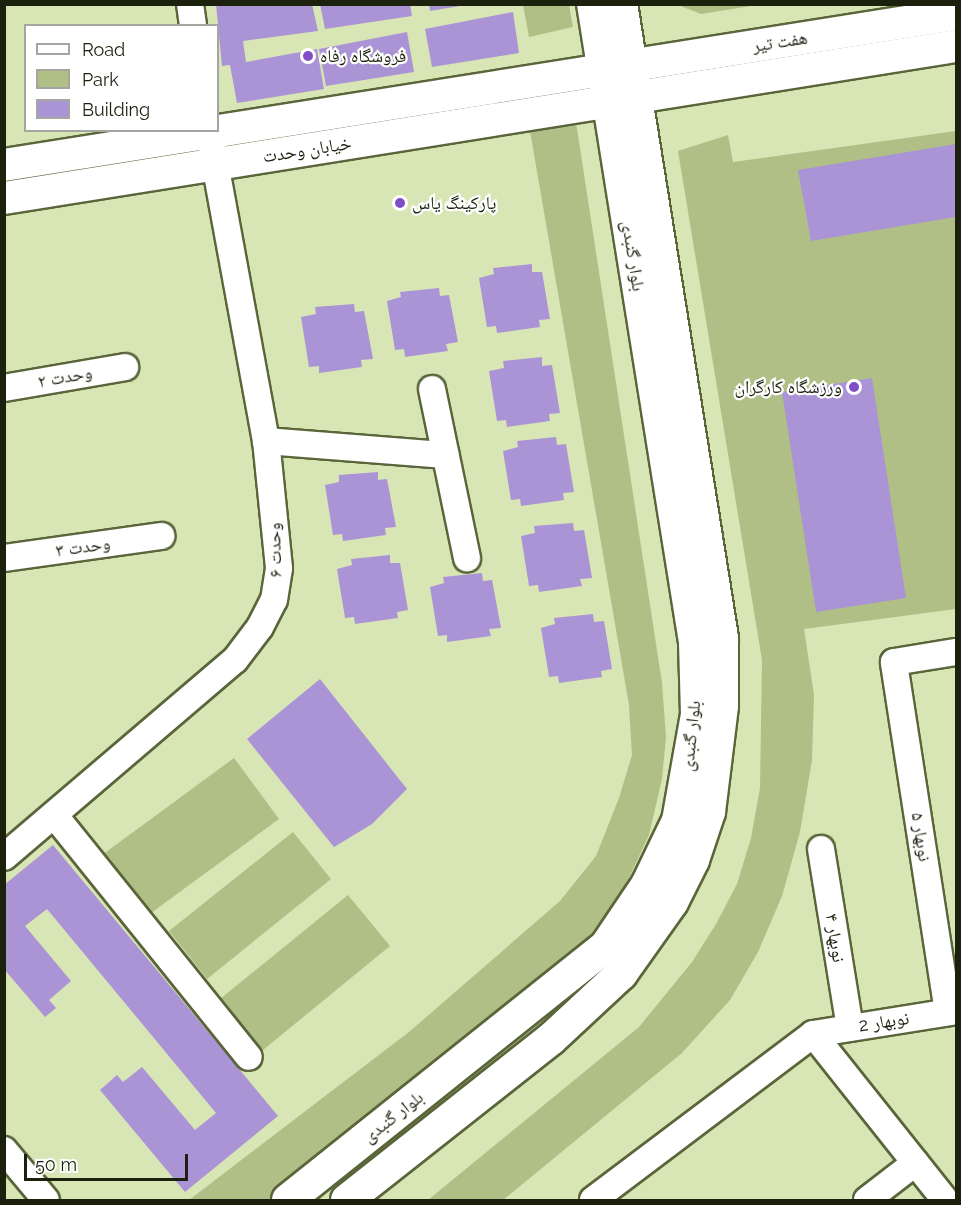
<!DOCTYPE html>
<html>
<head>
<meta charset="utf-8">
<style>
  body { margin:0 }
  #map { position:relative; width:961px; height:1205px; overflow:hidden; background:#d8e5b5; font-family:Raleway,"Noto Naskh Arabic",sans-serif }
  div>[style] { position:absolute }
  .green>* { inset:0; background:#b0bf86 }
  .building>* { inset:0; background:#ab94d6 }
  .roads { filter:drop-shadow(2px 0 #5a653a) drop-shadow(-2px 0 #5a653a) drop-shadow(0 2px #5a653a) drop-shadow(0 -2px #5a653a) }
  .minor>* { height:26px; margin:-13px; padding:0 13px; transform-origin:13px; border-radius:13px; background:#fff }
  .major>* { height:32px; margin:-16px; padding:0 16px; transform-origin:16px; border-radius:16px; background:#fff }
  .dots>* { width:16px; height:16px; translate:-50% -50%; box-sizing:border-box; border:3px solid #fff; border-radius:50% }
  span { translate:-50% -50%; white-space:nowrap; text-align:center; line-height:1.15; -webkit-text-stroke:4.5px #fff; paint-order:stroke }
  .street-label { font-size:18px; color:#1c210e }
  .poi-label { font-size:18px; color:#1c210e }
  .left { translate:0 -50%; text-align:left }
  .right { translate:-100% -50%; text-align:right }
  .frame { position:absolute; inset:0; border:6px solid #1c210e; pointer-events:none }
  .legend { position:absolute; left:24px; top:24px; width:195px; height:108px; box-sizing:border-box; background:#fff; border:2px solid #a4a69f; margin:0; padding:8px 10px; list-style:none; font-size:18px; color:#1c210e }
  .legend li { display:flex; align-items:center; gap:12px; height:30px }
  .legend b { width:30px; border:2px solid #a4a69f }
  .scale { position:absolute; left:24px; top:1154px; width:164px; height:27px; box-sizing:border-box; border:3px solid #1c210e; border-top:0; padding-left:8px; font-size:18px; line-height:21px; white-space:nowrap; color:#1c210e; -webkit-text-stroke:4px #fff; paint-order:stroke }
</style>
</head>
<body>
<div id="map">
  <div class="green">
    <i style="clip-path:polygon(523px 5px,569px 5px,573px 27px,529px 37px)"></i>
    <i style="clip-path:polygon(678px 5px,757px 5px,701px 14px)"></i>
    <i style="clip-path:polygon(576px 122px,662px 683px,666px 737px,662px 779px,649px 835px,627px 882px,599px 926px,556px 970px,273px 1200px,189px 1200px,409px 1032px,560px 901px,596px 856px,619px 798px,632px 755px,629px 705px,530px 131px)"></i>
    <i style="clip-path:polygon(956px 131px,956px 609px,804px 629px,814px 695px,812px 760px,800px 832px,782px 896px,758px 952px,730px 1000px,682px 1053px,503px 1200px,428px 1200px,639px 1027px,692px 962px,716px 924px,737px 884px,751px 838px,760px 788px,762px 660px,678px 151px,728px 135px,733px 162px)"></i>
    <i style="clip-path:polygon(234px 758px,279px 819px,147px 916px,102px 855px)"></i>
    <i style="clip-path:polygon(293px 832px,331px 879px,207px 979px,169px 931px)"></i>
    <i style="clip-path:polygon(348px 895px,390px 946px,263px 1050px,220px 999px)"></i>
  </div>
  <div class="building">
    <i style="clip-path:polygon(216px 4px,312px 4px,318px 31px,243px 41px,246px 62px,317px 49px,324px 89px,237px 103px,230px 65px,222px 66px)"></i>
    <i style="clip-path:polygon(320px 4px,410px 4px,412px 16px,325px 29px)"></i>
    <i style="clip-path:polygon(429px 4px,460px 4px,460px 6px,430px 11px)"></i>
    <i style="clip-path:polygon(513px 12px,519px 53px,432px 67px,425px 29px)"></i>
    <i style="clip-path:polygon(407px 32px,414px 72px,326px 86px,319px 49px)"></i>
    <i style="clip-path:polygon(956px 144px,956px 217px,811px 241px,798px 170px)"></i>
    <i style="clip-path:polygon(532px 264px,532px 272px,542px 272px,550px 319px,539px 320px,540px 327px,497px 333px,496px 326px,487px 327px,479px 278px,494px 274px,493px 268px)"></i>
    <i style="clip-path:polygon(439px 288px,440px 296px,449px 295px,458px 342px,446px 344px,448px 351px,405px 357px,404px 349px,395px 350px,387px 301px,401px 297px,400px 292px)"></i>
    <i style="clip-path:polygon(354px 304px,355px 312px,364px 311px,373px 359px,361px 360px,362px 367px,319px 373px,319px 366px,309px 367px,301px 317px,316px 314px,315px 307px)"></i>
    <i style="clip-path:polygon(542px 357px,542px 366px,552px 365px,560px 413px,549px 414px,550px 421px,507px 427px,506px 420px,497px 421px,489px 371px,504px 368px,503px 361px)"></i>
    <i style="clip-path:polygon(872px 378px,906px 598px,816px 612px,782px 392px)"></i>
    <i style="clip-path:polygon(556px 437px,557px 445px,566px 444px,574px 492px,563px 493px,564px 500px,521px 506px,520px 499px,511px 500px,503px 451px,518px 447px,517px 441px)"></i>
    <i style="clip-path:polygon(378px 472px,378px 480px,387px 479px,396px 527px,385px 528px,386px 535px,343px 541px,342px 534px,333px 535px,325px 485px,339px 482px,339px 475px)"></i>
    <i style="clip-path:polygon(573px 523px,574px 531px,584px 530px,592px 578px,580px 579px,582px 586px,539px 592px,538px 585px,529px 586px,521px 536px,535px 533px,534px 526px)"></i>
    <i style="clip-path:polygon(390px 555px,390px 563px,400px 563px,408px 610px,397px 612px,398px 618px,355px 624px,354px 617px,345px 618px,337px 569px,352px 565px,351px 559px)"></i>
    <i style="clip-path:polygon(482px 573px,483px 581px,492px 580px,501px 628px,489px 629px,491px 636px,447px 642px,447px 635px,438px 636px,430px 587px,444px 583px,443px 577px)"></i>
    <i style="clip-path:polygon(593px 614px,594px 622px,604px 621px,612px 669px,601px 671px,602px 677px,559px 683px,558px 676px,549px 677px,541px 628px,555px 624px,554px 618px)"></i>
    <i style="clip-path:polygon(320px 679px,407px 789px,372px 824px,334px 847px,247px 739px)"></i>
    <i style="clip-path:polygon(53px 845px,278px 1116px,185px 1192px,100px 1090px,117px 1075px,123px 1082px,142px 1067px,195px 1130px,216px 1113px,47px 909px,25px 926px,71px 981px,49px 1000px,56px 1008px,45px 1017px,4px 969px,4px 885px)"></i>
  </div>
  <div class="roads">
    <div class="minor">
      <i style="left:190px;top:4px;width:22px;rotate:82deg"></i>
      <i style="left:4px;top:388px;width:123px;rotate:-9.8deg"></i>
      <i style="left:432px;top:389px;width:173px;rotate:78.3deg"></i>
      <i style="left:266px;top:441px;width:180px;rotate:4.5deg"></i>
      <i style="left:4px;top:558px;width:159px;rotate:-8deg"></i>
      <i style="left:55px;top:816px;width:309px;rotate:51.2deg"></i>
      <i style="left:821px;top:849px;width:181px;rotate:80.8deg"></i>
      <i style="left:4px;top:857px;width:304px;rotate:-40.5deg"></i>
      <i style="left:235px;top:660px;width:41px;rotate:-52.9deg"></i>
      <i style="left:260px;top:627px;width:30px;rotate:-63deg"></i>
      <i style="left:274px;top:600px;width:32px;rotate:-81deg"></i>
      <i style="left:279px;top:568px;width:128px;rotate:-95.8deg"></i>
      <i style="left:266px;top:441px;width:316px;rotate:-100.4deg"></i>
      <i style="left:948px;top:1012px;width:354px;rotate:-98.8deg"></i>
      <i style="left:894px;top:662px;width:63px;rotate:-9.2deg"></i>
      <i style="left:813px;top:1034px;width:212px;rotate:51.5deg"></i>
      <i style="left:4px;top:1150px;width:65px;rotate:50deg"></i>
      <i style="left:593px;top:1200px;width:276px;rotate:-37deg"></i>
      <i style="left:813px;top:1034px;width:145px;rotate:-9.1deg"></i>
      <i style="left:867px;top:1200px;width:61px;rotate:-37.6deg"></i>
    </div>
    <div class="major">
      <i style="left:4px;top:165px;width:964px;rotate:-9.01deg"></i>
      <i style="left:4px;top:198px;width:964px;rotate:-9.07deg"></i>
      <i style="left:288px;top:1200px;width:407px;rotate:-38.6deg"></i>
      <i style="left:606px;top:946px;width:73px;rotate:-56.1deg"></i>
      <i style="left:647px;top:885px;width:71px;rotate:-64.2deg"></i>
      <i style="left:678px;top:821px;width:109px;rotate:-79.9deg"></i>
      <i style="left:697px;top:714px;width:72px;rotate:-91.6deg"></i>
      <i style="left:695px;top:642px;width:646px;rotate:-99.08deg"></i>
      <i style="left:347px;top:1200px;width:260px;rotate:-38.3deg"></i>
      <i style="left:551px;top:1039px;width:96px;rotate:-42.9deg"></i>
      <i style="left:621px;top:974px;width:88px;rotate:-54.7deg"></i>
      <i style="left:672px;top:902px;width:47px;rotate:-63.4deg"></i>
      <i style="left:693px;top:860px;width:51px;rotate:-71.6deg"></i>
      <i style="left:709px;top:812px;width:107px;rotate:-83deg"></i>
      <i style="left:722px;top:706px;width:68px;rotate:-90deg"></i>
      <i style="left:722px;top:638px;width:642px;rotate:-99.05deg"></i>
    </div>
  </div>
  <div class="dots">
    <i style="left:308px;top:56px;background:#804dc5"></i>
    <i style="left:400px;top:203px;background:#804dc5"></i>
    <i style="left:854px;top:387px;background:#804dc5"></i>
  </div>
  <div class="street-label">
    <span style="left:780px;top:42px;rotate:-9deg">هفت تیر</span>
    <span style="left:307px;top:150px;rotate:-9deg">خیابان وحدت</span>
    <span style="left:633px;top:256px;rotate:81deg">بلوار گنبدی</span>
    <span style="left:65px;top:377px;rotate:-10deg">وحدت ۲</span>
    <span style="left:83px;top:547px;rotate:-8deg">وحدت ۳</span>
    <span style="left:275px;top:550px;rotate:-92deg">وحدت ۶</span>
    <span style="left:691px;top:736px;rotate:-84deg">بلوار گنبدی</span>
    <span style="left:921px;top:837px;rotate:81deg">نوبهار ۵</span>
    <span style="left:835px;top:938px;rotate:81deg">نوبهار ۴</span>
    <span style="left:884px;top:1022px;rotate:-9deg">نوبهار 2</span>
    <span style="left:393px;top:1117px;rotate:-38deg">بلوار گنبدی</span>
  </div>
  <div class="poi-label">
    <span class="left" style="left:320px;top:56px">فروشگاه رفاه</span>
    <span class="left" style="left:412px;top:203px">پارکینگ یاس</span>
    <span class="right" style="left:842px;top:387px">ورزشگاه کارگران</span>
  </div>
  <div class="frame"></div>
  <ul class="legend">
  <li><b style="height:8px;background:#fff"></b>Road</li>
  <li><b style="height:16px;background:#b0bf86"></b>Park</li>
  <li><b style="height:16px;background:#ab94d6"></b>Building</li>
  </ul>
  <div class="scale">50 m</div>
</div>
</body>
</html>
